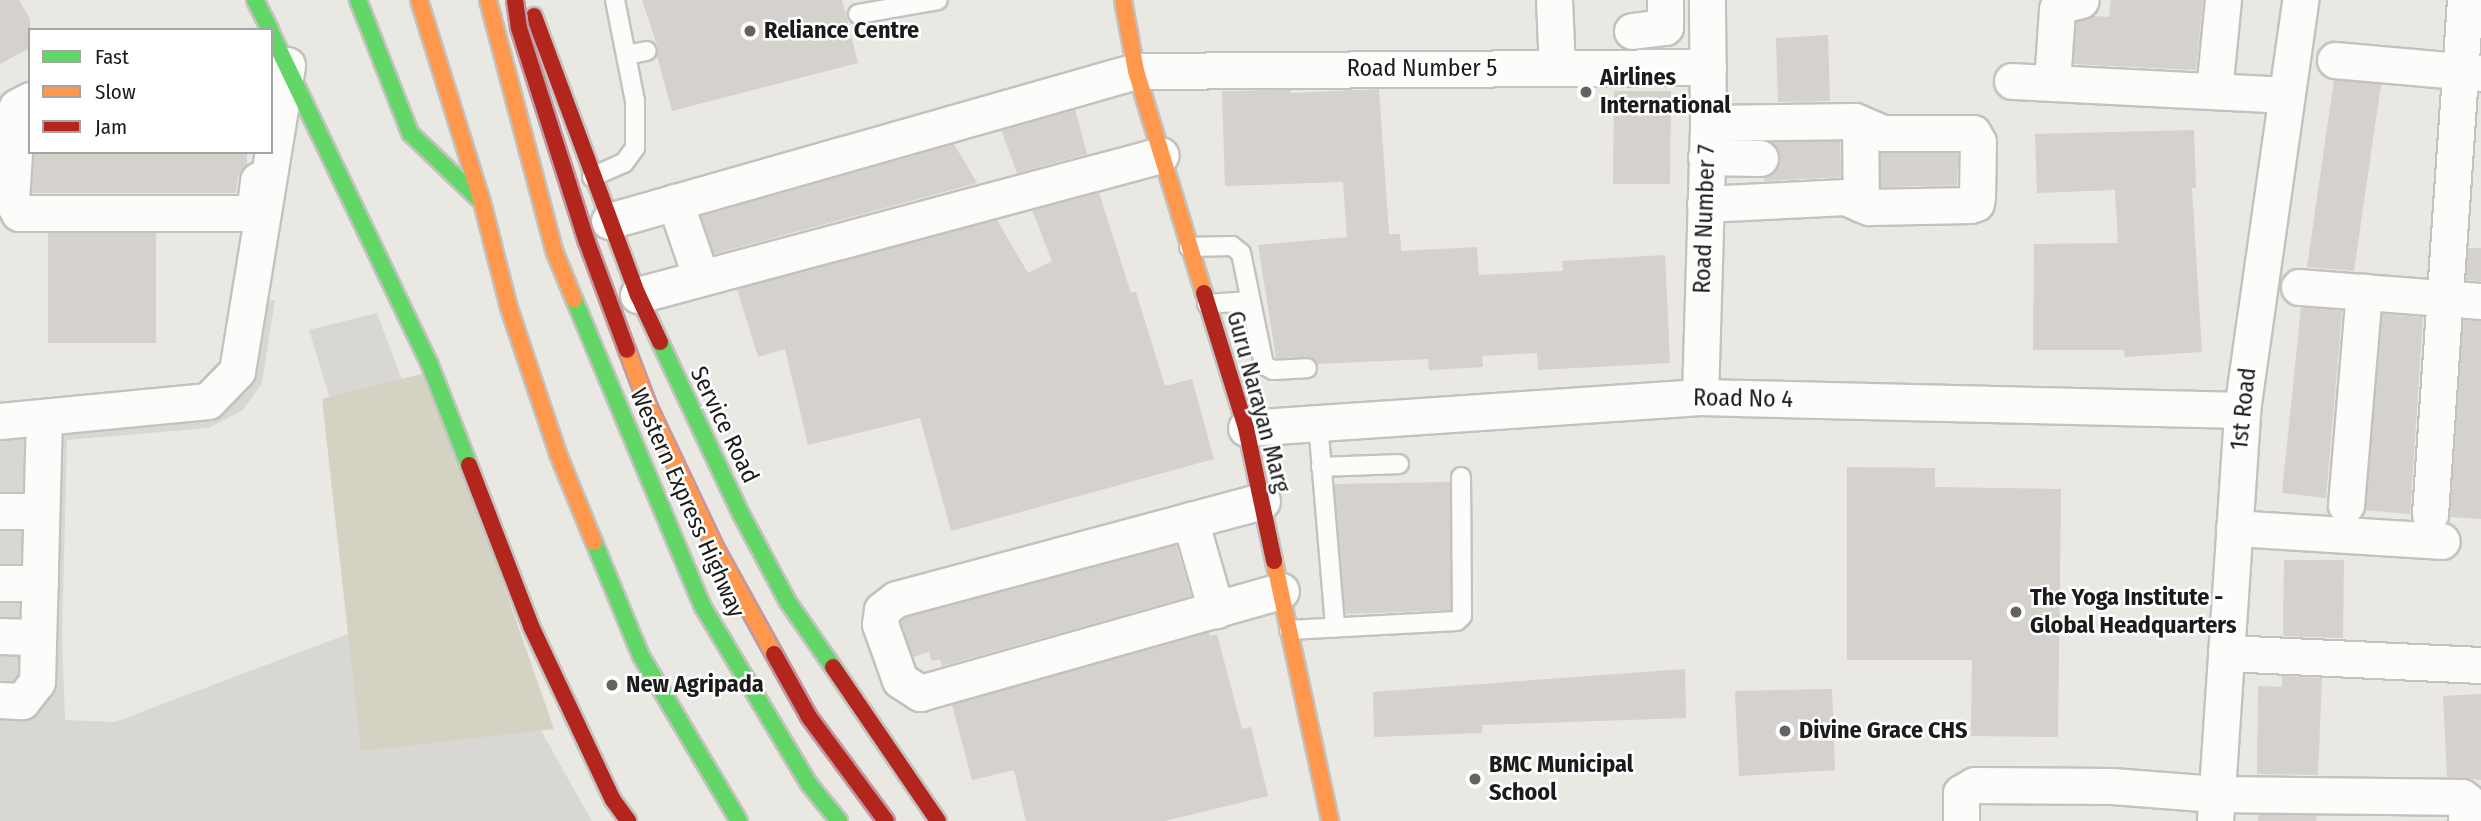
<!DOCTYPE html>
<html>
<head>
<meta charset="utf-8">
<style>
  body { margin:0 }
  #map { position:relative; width:2481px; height:821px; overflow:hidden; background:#eae8e2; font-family:"Fira Sans Condensed",sans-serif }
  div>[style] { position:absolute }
  .residential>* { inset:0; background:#d9d7d4 }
  .construction>* { inset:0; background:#d4d3c3 }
  .building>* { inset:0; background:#d5d1cd }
  .roads { filter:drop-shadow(2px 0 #c2c2bf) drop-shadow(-2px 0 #c2c2bf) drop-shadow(0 2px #c2c2bf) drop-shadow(0 -2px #c2c2bf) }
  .lane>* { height:18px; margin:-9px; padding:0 9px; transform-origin:9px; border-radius:9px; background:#fcfcfb }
  .street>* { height:35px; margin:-17.5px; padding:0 17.5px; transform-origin:17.5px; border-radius:17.5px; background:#fcfcfb }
  .fast>* { height:16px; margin:-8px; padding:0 8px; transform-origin:8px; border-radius:8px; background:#63d668 }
  .slow>* { height:16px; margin:-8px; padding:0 8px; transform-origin:8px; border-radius:8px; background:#ff974d }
  .jam>* { height:16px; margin:-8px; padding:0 8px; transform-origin:8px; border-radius:8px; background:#b3261e }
  .bridges { filter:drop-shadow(2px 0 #c199a3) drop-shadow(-2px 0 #c199a3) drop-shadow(0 2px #c199a3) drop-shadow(0 -2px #c199a3) }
  .slow-bridge>* { height:16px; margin:-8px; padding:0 8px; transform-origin:8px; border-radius:8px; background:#ff974d }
  .jam-bridge>* { height:16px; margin:-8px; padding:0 8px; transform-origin:8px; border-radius:8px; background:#b3261e }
  .dots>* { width:19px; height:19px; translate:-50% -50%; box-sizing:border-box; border:4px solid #fff; border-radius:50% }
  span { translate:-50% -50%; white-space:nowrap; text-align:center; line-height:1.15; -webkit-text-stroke:5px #fff; paint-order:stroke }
  .poi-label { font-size:24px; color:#1b1b1b; font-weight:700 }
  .left { translate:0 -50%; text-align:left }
  .street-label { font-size:24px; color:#1b1b1b }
  .legend { position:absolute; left:28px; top:28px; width:245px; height:126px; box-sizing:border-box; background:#fff; border:2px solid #a4a4a4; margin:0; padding:9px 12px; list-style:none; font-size:21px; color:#1b1b1b }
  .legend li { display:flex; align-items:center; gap:14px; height:35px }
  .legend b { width:35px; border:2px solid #a4a4a4 }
</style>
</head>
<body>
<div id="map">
  <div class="residential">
    <i style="clip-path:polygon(275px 300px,262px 383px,243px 410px,208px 428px,67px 440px,62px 637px,65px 720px,115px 722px,396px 616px,309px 330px,377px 313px,517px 688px,592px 821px,0 821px,0 405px,182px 392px,213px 379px,221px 366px,234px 301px)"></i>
  </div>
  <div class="construction">
    <i style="clip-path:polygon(429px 372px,554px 729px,361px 751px,322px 399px)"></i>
  </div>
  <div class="building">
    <i style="clip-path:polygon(0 0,19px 0,30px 19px,30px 48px,0 64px)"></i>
    <i style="clip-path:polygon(642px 0,842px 0,858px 63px,672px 111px,657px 56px,658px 48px)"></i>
    <i style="clip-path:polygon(2111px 0,2203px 0,2196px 70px,2073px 64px,2076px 22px,2093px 16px,2109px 17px)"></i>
    <i style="clip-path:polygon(1828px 35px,1830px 101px,1778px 102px,1776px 38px)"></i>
    <i style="clip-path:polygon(2334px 80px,2381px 84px,2354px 271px,2307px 267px)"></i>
    <i style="clip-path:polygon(1379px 89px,1389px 234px,1400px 234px,1401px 251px,1477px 247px,1479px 275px,1563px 271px,1562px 261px,1665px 255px,1670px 363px,1538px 370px,1537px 353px,1482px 356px,1483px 367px,1429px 370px,1428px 359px,1317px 364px,1307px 357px,1276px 358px,1258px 245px,1347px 237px,1343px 182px,1225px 186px,1222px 91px,1291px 90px,1291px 93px)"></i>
    <i style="clip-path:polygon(1614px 91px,1671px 91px,1670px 184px,1613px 184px)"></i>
    <i style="clip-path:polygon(1075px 109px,1087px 154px,1017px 173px,1001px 130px)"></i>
    <i style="clip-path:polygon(2194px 130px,2196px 188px,2192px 188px,2202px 352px,2125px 357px,2124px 350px,2033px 350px,2034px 244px,2118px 243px,2115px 190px,2037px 193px,2035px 134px)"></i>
    <i style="clip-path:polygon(1840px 141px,1841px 177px,1764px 181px,1764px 177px,1777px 169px,1780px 159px,1778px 149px,1772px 142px)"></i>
    <i style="clip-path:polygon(954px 144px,977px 183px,714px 254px,701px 216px)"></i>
    <i style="clip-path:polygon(34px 152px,247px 152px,247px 164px,238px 177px,236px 193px,32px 193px)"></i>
    <i style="clip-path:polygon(1880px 153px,1958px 153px,1957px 185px,1881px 187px)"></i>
    <i style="clip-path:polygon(1099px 193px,1131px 293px,1136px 292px,1165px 386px,1192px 379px,1214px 459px,951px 531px,920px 418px,808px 445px,785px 349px,758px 357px,737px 289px,997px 220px,1028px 273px,1052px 261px,1032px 210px)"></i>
    <i style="clip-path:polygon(48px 233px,156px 233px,156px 343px,48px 343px)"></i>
    <i style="clip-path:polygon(2468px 248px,2481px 248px,2481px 281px,2466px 280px)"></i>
    <i style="clip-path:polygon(2301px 307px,2342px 311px,2326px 498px,2282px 493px)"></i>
    <i style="clip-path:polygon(2382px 314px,2423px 317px,2410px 514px,2365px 510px)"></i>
    <i style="clip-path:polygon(2463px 320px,2481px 321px,2481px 519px,2450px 517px)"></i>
    <i style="clip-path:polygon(1847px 467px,1935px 468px,1935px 487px,2061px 489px,2058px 737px,1971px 736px,1972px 660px,1847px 660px)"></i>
    <i style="clip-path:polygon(1450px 482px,1451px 610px,1345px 614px,1334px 484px)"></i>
    <i style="clip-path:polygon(1176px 545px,1191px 596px,942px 666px,940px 659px,932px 661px,929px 652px,913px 657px,901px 622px,905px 617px)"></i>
    <i style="clip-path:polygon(2284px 560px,2344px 560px,2343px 638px,2283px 636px)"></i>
    <i style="clip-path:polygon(1209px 632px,1210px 636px,1217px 634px,1242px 729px,1251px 727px,1268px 796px,1165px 821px,1026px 821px,1014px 770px,972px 780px,952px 705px)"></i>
    <i style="clip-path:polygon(1685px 669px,1686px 718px,1482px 725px,1482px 733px,1374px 737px,1373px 692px)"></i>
    <i style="clip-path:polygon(2282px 676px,2322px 678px,2318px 775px,2257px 774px,2258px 686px,2282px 687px)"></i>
    <i style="clip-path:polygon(1832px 689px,1835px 770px,1739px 776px,1735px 691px)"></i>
    <i style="clip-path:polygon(2481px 694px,2481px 780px,2447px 777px,2443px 696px)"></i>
    <i style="clip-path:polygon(2258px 815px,2317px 815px,2316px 821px,2258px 821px)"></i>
  </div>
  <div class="roads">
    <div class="lane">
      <i style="left:858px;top:14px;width:81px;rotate:-9.9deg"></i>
      <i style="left:626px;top:55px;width:21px;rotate:-11deg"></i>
      <i style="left:592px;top:177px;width:35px;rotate:-24deg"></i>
      <i style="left:624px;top:163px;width:19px;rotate:-54deg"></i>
      <i style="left:635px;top:148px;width:47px;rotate:-90deg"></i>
      <i style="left:635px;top:101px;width:103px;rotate:-101.2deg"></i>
      <i style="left:1189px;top:247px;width:43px;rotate:-1.3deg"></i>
      <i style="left:1232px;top:246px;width:11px;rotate:38deg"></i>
      <i style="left:1241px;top:253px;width:114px;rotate:78.4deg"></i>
      <i style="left:1264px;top:365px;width:10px;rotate:29deg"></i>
      <i style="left:1273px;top:370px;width:34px;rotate:-3deg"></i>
      <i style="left:1207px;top:304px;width:44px;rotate:-3.9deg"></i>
      <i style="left:1318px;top:423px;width:205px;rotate:85.2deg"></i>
      <i style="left:1321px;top:467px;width:78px;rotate:-2.2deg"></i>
      <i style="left:1289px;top:630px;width:168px;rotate:-3.1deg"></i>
      <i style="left:1457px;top:621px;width:7px;rotate:-45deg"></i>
      <i style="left:1462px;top:616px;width:139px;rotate:-90.4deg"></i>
    </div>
    <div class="street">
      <i style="left:1554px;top:0;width:68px;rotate:87.5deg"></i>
      <i style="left:1632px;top:31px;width:33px;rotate:-7deg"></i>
      <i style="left:1665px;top:27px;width:27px;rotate:-90deg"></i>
      <i style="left:2335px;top:60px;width:147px;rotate:5.1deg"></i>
      <i style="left:2012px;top:81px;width:274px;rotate:2.9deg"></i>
      <i style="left:2052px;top:83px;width:74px;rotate:-86.1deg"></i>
      <i style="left:2057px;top:9px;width:9px;rotate:-36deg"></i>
      <i style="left:2064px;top:4px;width:17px;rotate:-13deg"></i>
      <i style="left:2214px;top:91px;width:91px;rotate:-84.4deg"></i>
      <i style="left:30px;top:100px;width:15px;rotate:152deg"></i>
      <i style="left:17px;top:107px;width:92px;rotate:93.7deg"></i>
      <i style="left:11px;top:199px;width:16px;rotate:60deg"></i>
      <i style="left:19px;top:213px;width:229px"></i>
      <i style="left:248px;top:213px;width:10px;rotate:-45deg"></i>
      <i style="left:255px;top:206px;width:26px;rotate:-83deg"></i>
      <i style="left:1860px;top:124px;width:80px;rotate:89.3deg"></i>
      <i style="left:1706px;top:157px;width:54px;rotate:1.1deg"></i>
      <i style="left:675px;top:202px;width:80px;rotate:71.1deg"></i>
      <i style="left:1705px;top:204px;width:140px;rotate:-2.9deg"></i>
      <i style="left:1845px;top:197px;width:26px;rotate:23deg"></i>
      <i style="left:1869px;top:207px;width:101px;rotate:-1.1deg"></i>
      <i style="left:1970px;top:205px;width:6px;rotate:-18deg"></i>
      <i style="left:1976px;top:203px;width:6px;rotate:-81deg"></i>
      <i style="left:1977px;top:197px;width:55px;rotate:-89deg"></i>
      <i style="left:1978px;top:142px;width:10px;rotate:-119deg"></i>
      <i style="left:1973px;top:133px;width:90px;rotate:180deg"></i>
      <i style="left:1883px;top:133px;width:30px;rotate:-157deg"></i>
      <i style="left:1855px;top:121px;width:147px;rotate:179.2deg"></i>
      <i style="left:609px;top:221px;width:548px;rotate:-15.89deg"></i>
      <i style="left:1136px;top:71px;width:572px;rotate:-0.4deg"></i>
      <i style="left:2299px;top:287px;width:183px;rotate:4.4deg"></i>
      <i style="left:638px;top:295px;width:541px;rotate:-14.99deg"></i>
      <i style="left:1700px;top:397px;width:274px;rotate:-88.3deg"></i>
      <i style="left:1708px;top:123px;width:123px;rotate:-90.5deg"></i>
      <i style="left:0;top:421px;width:209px;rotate:-5.5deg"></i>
      <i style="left:208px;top:401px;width:42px;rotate:-46deg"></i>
      <i style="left:237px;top:371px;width:310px;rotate:-80.7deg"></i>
      <i style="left:1246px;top:428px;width:455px;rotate:-3.9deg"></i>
      <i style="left:1700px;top:397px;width:542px;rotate:1.37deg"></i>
      <i style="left:1262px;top:501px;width:379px;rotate:165deg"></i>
      <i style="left:896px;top:599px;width:18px;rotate:142deg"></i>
      <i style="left:882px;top:610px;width:14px;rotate:98deg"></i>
      <i style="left:880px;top:624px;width:59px;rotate:70.3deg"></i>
      <i style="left:900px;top:680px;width:24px;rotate:33deg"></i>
      <i style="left:920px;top:693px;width:375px;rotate:-15.8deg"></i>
      <i style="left:2346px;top:505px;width:214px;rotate:-85.2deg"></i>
      <i style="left:0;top:511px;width:41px"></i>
      <i style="left:2430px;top:514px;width:515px;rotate:-86.1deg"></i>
      <i style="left:1190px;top:520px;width:94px;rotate:73.9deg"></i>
      <i style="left:2234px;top:528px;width:208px;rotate:3.6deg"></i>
      <i style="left:0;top:583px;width:40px"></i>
      <i style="left:0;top:636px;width:38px;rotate:2deg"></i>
      <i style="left:2226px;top:653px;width:255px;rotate:2.7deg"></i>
      <i style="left:0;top:700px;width:22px;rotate:3deg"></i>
      <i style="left:22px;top:701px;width:24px;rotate:-52deg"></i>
      <i style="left:37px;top:682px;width:265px;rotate:-88.5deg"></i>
      <i style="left:1961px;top:821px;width:28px;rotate:-90deg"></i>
      <i style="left:1961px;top:793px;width:16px;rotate:-30deg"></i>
      <i style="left:1975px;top:785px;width:137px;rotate:0.4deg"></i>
      <i style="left:2112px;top:786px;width:104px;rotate:4.4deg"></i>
      <i style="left:2216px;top:794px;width:246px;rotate:0.7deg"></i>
      <i style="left:2462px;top:797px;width:6px;rotate:39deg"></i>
      <i style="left:2467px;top:801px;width:20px;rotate:93deg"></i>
      <i style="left:2215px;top:821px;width:412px;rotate:-86.2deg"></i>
      <i style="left:2242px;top:410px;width:414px;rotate:-81.9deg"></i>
    </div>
    <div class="fast">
      <i style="left:255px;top:0;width:34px;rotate:63deg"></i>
      <i style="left:358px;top:0;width:143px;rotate:68.6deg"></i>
      <i style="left:410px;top:133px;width:98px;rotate:43.8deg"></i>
      <i style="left:271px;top:33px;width:368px;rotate:64.4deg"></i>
      <i style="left:430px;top:365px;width:107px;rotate:68.7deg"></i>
      <i style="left:574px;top:299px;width:334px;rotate:67.3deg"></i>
      <i style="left:703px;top:607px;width:206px;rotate:59.1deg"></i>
      <i style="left:809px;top:784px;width:48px;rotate:51deg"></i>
      <i style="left:660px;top:342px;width:190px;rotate:64.8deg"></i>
      <i style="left:741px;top:514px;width:100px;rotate:61.9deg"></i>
      <i style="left:788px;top:602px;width:79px;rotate:55.3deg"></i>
      <i style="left:594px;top:542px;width:123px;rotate:67.6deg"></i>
      <i style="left:641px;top:656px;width:192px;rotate:59.3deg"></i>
    </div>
    <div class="slow">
      <i style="left:419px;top:0;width:212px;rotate:72.7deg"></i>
      <i style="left:482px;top:202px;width:109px;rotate:75.7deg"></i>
      <i style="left:509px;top:308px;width:154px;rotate:71.4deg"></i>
      <i style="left:558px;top:454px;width:95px;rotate:67.8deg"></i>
      <i style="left:488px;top:0;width:262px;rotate:75.2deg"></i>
      <i style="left:555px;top:253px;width:50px;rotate:67.6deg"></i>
      <i style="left:1123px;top:0;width:72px;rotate:79.6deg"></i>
      <i style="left:1136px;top:71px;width:232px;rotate:73deg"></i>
      <i style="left:1274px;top:561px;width:266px;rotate:77.8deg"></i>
    </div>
    <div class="jam">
      <i style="left:534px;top:16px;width:298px;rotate:69.6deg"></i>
      <i style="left:638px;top:295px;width:52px;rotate:64.9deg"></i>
      <i style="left:1204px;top:293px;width:141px;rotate:72.7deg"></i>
      <i style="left:1246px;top:428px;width:136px;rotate:78.1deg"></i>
      <i style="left:469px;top:465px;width:173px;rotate:68.9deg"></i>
      <i style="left:531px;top:626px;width:192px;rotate:64.8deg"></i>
      <i style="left:613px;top:800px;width:26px;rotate:54deg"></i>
      <i style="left:833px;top:667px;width:186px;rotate:55.7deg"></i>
    </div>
  </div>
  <div class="bridges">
    <div class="slow-bridge">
      <i style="left:627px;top:350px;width:62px;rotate:69.2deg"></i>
      <i style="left:649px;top:408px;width:156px;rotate:64.6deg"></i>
      <i style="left:716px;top:549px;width:120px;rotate:61.1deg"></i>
    </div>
    <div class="jam-bridge">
      <i style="left:515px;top:0;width:28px;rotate:82deg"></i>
      <i style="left:519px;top:28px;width:225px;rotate:72.4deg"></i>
      <i style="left:587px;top:242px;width:115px;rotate:69.7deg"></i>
      <i style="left:774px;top:654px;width:72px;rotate:60.9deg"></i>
      <i style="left:809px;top:717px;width:129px;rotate:53.5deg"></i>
    </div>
  </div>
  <div class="dots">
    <i style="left:750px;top:31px;background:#636361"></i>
    <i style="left:1586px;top:92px;background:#636361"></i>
    <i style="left:2016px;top:612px;background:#636361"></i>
    <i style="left:612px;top:685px;background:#636361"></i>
    <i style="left:1785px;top:731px;background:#636361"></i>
    <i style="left:1475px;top:779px;background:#636361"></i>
  </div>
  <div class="poi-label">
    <span class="left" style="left:764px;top:31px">Reliance Centre</span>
    <span class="left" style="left:1600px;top:92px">Airlines<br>International</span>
    <span class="left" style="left:2030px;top:612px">The Yoga Institute -<br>Global Headquarters</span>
    <span class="left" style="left:626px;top:685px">New Agripada</span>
    <span class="left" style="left:1799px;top:731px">Divine Grace CHS</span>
    <span class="left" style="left:1489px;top:779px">BMC Municipal<br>School</span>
  </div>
  <div class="street-label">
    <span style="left:1422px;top:69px">Road Number 5</span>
    <span style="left:1705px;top:219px;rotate:-88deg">Road Number 7</span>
    <span style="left:1743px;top:399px;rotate:1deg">Road No 4</span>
    <span style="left:1258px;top:402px;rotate:75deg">Guru Narayan Marg</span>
    <span style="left:2244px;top:409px;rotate:-84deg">1st Road</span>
    <span style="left:724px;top:425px;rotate:64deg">Service Road</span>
    <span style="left:687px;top:503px;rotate:66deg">Western Express Highway</span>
  </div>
  <ul class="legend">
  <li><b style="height:9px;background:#63d668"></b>Fast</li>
  <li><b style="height:9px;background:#ff974d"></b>Slow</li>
  <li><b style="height:9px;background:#b3261e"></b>Jam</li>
  </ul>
</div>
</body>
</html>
